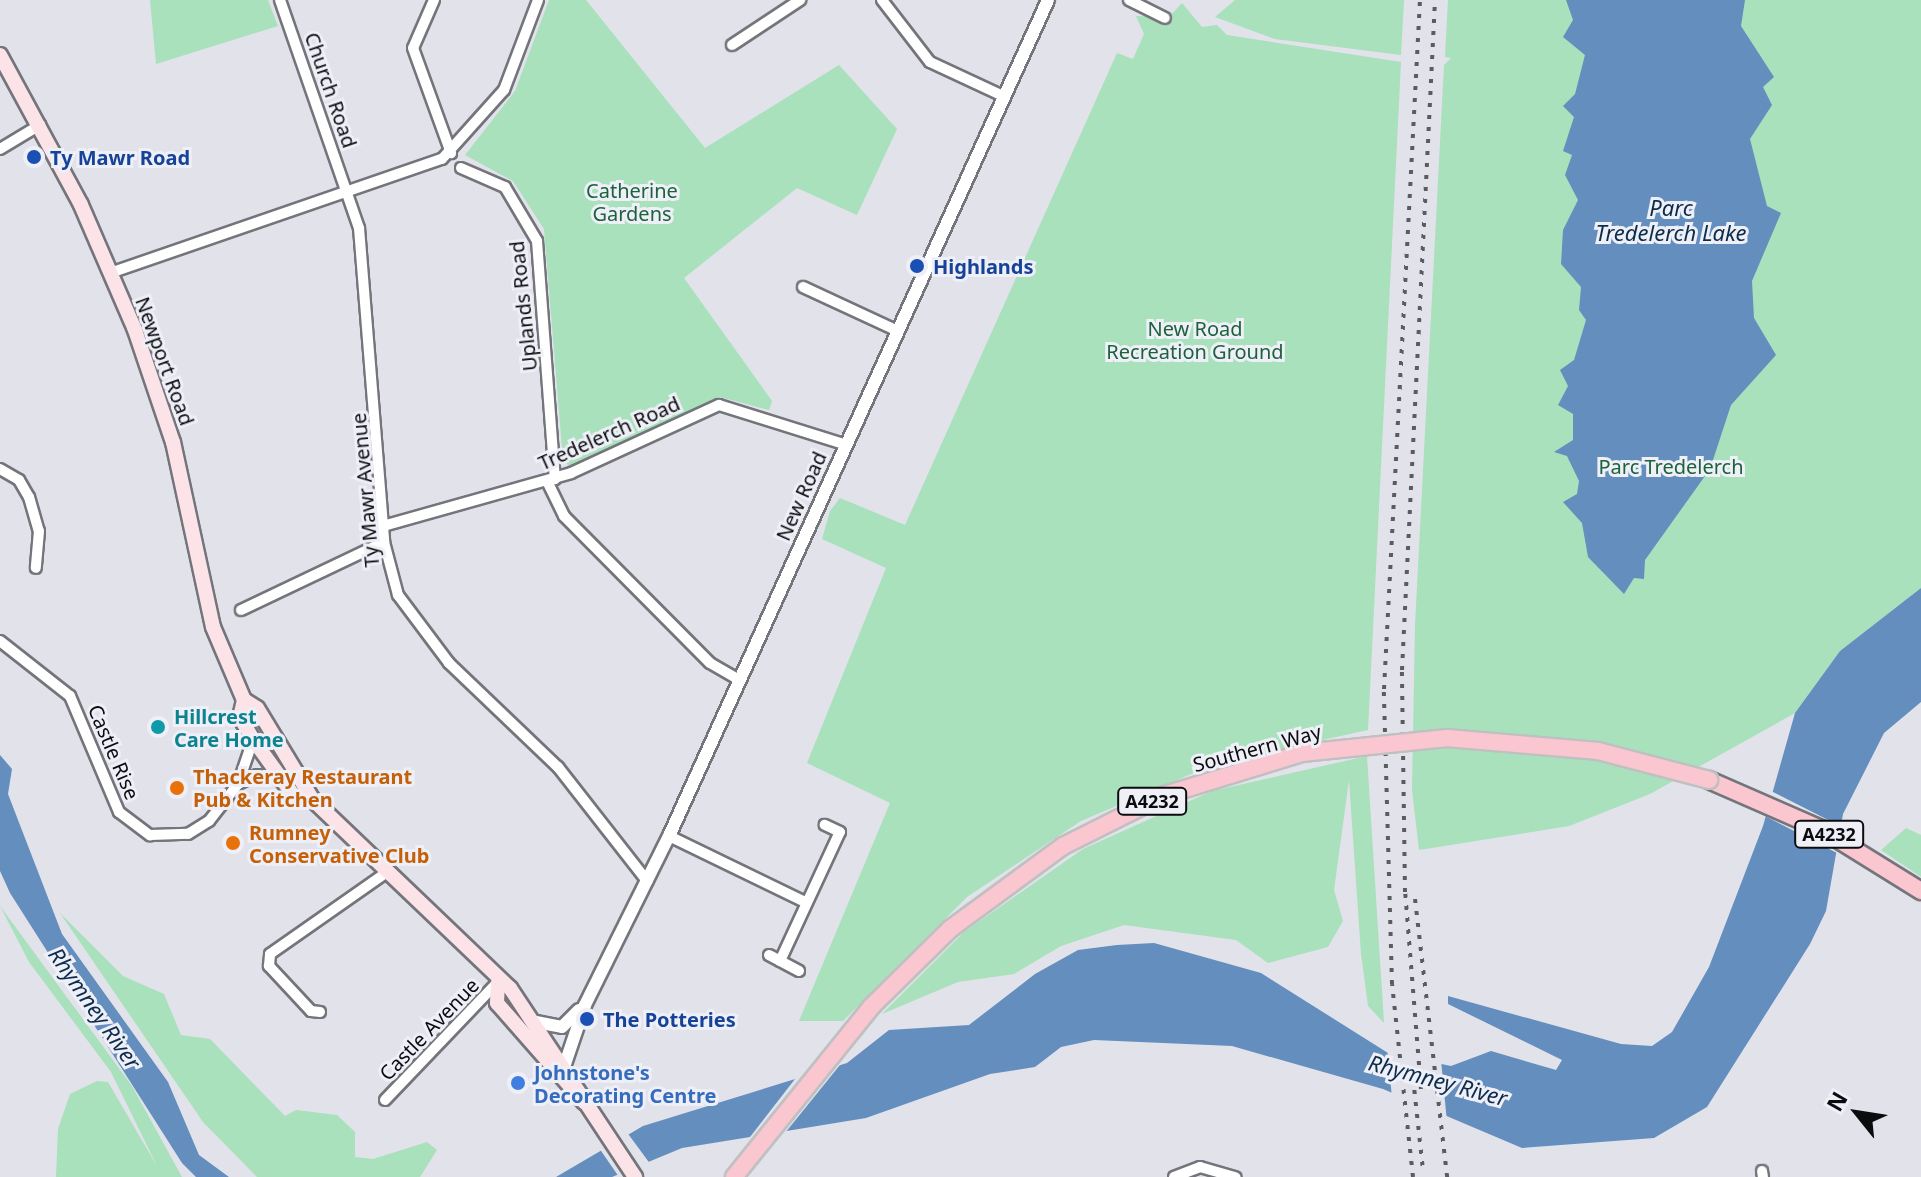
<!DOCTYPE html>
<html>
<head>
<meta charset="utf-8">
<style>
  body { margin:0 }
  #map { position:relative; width:1921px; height:1177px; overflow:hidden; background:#e1e2ea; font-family:"Noto Sans",sans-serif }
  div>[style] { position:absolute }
  .green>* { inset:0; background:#a8e1bb }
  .water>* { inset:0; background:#638ebe }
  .pier>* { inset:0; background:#e1e2ea }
  .roads { filter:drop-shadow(2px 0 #74747b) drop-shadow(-2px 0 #74747b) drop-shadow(0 2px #74747b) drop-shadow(0 -2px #74747b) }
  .minor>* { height:10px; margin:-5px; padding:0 5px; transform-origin:5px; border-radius:5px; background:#fff }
  .tertiary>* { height:12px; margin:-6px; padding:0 6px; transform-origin:6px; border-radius:6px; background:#fff }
  .secondary>* { height:14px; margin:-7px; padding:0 7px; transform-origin:7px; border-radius:7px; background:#fce3e8 }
  .primary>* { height:16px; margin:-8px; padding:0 8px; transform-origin:8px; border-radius:8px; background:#fac7d1 }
  .rail>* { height:4px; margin-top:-2px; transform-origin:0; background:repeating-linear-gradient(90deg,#5b5b60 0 4px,transparent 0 12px) }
  .bridges { filter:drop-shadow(2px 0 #c0c0c1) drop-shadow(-2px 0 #c0c0c1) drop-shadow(0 2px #c0c0c1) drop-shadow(0 -2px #c0c0c1) }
  .primary-bridge>* { height:16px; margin:-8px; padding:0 8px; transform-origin:8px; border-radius:8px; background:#fac7d1 }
  .dots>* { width:22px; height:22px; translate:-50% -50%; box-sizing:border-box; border:4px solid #eeeff7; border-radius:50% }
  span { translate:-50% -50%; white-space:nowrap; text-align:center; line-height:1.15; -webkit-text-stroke:6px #eeeff7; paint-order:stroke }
  .shield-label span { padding:2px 6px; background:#eeeff7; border:2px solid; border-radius:6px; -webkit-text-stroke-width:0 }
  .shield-label { font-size:18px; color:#0c0c0f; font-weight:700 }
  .street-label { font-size:20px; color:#0c0c0f }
  .transit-label { font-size:20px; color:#164399; font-weight:700 }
  .left { translate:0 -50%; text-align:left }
  .park-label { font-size:20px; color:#1c623c }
  .culture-label { font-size:20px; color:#0d838f; font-weight:700 }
  .food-label { font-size:20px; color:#c56008; font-weight:700 }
  .shop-label { font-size:20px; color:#366cbe; font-weight:700 }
  .water-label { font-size:22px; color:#0c2c4c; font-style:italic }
  .north { position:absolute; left:1817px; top:1073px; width:80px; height:80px; -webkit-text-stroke:6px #eeeff7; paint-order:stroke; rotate:300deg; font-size:22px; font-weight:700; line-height:32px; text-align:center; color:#0c0c0f }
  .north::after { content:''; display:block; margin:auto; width:28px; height:36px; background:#0c0c0f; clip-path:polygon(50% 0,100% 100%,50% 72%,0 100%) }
</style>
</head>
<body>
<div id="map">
  <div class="green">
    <i style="clip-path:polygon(150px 0,268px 0,278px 26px,156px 64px)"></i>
    <i style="clip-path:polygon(549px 0,586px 0,705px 148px,839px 65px,897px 129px,857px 215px,797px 188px,684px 278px,772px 401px,769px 410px,720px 397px,570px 467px,563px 460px,544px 229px,513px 181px,465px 155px,515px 91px)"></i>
    <i style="clip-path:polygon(1235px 0,1404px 0,1401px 55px,1275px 39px,1215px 17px)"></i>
    <i style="clip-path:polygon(1448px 0,1921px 0,1921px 588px,1840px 651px,1795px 713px,1650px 794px,1569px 826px,1419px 850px,1412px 790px,1415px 625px,1444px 65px,1451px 58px,1445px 57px)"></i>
    <i style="clip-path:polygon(1182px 3px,1202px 27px,1217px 25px,1227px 35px,1401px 62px,1368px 730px,1217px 763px,1081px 821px,967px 897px,843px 1021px,799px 1021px,890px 803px,807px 763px,886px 568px,822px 539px,830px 511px,840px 498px,905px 525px,1117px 53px,1133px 59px,1144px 34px,1136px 16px,1169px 17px)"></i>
    <i style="clip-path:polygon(1367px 756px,1384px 1023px,1368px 1006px,1361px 954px,1349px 780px,1334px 890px,1343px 921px,1328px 947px,1268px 963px,1236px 940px,1124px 925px,1061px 946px,1014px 974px,958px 982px,882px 1014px,964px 932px,1083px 849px,1212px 791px)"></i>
    <i style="clip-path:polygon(1906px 828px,1921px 835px,1921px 877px,1881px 850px)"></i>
    <i style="clip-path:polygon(0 906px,132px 1086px,182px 1177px,56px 1177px,58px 1129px,70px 1094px,97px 1081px,108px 1082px,157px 1166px,111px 1072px,29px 962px)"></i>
    <i style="clip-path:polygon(60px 913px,123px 976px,164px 994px,181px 1035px,210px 1039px,285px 1116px,296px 1110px,337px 1115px,355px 1132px,355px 1157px,373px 1159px,427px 1142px,437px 1150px,420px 1177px,257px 1177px,203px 1122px)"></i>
  </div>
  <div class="water">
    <i style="clip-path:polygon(1566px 0,1745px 0,1741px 26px,1774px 77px,1763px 87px,1772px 105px,1750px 139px,1767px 206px,1781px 213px,1752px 281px,1754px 318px,1776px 355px,1731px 405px,1710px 469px,1645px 560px,1644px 579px,1634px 578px,1624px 594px,1588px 557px,1582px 523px,1563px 502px,1577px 494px,1579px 481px,1567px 456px,1554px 452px,1573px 440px,1573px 414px,1558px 405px,1568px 386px,1560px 370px,1574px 360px,1586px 320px,1579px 310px,1581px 287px,1561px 264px,1563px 230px,1578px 200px,1565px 175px,1572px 155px,1563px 151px,1574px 117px,1563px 106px,1575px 94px,1585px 55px,1563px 37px,1573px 20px)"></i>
    <i style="clip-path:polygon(1921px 588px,1921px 702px,1884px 733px,1843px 814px,1826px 911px,1810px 944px,1707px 1107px,1654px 1138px,1522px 1148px,1383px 1089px,1232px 1046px,1094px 1040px,1061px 1047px,1035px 1067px,990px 1074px,866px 1118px,682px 1148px,612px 1177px,556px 1177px,643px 1126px,847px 1063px,889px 1030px,969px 1025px,1035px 974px,1078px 950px,1117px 945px,1154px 943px,1261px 973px,1388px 1053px,1451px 1066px,1491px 1051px,1556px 1070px,1562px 1060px,1448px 1004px,1448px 996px,1621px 1044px,1652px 1046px,1672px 1032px,1709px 967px,1763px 826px,1795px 713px,1840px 651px)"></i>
    <i style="clip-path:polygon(0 755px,12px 769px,8px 794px,62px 934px,168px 1082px,199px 1155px,229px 1177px,196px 1177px,182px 1163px,10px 893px,0 871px)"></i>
  </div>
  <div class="pier">
    <i style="clip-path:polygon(1767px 789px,1844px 828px,1839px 854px,1761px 814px)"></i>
    <i style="clip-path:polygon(1387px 1046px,1441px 1060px,1447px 1122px,1392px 1098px)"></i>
    <i style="clip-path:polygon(844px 1060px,781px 1138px,743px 1146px,802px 1070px)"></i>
    <i style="clip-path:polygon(626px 1131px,651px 1165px,619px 1177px,597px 1145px)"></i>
  </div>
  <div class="roads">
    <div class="minor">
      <i style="left:280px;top:0;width:241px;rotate:70.9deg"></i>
      <i style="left:359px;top:228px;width:315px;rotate:85.4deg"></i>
      <i style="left:384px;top:542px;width:55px;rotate:75.2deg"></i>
      <i style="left:398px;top:595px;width:85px;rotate:53.1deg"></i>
      <i style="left:449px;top:663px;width:151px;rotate:43.7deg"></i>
      <i style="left:558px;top:767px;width:145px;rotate:52deg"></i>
      <i style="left:434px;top:0;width:52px;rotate:113.6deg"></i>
      <i style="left:413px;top:48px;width:112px;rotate:70.1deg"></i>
      <i style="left:882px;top:0;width:78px;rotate:52.3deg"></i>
      <i style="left:930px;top:62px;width:83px;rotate:25deg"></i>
      <i style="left:1129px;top:0;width:40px;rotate:26.6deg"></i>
      <i style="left:732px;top:45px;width:82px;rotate:-33.5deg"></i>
      <i style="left:0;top:149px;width:47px;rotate:-31deg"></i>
      <i style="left:461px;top:168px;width:48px;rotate:23.4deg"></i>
      <i style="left:505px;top:187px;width:63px;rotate:59.3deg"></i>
      <i style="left:537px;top:241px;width:239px;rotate:85.7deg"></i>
      <i style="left:110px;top:273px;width:351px;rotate:-19deg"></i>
      <i style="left:442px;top:159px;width:93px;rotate:-48.1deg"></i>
      <i style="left:504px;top:90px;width:96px;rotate:-69.3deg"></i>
      <i style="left:803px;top:287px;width:105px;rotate:24.9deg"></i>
      <i style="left:0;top:469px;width:22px;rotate:30deg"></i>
      <i style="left:19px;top:480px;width:20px;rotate:60deg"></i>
      <i style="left:29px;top:497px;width:35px;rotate:74deg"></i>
      <i style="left:39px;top:531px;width:37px;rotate:95deg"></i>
      <i style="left:547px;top:481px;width:39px;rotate:64deg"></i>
      <i style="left:564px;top:516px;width:207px;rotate:45.2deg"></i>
      <i style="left:710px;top:663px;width:34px;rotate:30deg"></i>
      <i style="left:383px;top:526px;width:195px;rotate:-15.7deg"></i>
      <i style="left:571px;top:473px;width:163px;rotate:-24.7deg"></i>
      <i style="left:719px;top:405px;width:134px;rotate:17.4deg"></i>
      <i style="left:241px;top:610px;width:158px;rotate:-25.4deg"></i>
      <i style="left:0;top:641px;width:89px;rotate:38.2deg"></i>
      <i style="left:70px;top:696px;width:126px;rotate:67.1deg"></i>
      <i style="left:119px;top:812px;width:39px;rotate:37deg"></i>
      <i style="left:150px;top:835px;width:38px;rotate:-2deg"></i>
      <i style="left:188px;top:834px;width:25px;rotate:-32deg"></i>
      <i style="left:209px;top:821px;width:47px;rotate:-51.9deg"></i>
      <i style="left:238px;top:784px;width:46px;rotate:-71.2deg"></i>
      <i style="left:240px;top:783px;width:19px;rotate:-25deg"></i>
      <i style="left:257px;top:775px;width:23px;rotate:7deg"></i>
      <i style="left:669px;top:836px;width:153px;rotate:25.9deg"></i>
      <i style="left:769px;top:955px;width:34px;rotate:28deg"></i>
      <i style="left:780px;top:961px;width:142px;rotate:-65.1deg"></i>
      <i style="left:840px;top:832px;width:17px;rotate:-155deg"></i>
      <i style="left:320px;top:1012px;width:9px;rotate:-174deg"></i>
      <i style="left:311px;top:1011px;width:62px;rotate:-133deg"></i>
      <i style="left:269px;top:966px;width:12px;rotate:-85deg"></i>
      <i style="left:270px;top:954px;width:143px;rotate:-35deg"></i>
      <i style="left:385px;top:1100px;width:162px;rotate:-46.3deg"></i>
      <i style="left:1762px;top:1171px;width:6px;rotate:81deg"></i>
      <i style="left:1174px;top:1177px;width:28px;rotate:-21deg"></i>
      <i style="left:1200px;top:1167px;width:37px;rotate:16deg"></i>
    </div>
    <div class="tertiary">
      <i style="left:536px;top:1022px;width:26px;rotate:11deg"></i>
      <i style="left:562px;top:1027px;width:24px;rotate:-45deg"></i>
      <i style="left:565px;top:1064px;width:62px;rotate:-71.3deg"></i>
      <i style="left:585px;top:1005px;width:189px;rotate:-63.6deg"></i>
      <i style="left:669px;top:836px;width:918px;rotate:-65.61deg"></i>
    </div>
    <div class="secondary">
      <i style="left:0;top:55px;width:170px;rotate:61.6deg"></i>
      <i style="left:81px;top:205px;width:136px;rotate:66.6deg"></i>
      <i style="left:135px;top:330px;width:118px;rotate:71.3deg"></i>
      <i style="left:173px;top:442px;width:189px;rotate:77.8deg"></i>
      <i style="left:213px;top:627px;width:79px;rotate:67deg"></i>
      <i style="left:244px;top:700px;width:15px;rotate:32deg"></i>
      <i style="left:257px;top:708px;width:108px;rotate:58.7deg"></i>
      <i style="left:313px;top:800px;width:272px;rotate:43.7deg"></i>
      <i style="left:510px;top:988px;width:227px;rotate:56.5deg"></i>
      <i style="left:244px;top:700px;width:17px;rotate:103deg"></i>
      <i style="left:240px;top:717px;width:24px;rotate:60deg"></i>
      <i style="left:252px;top:738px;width:72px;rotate:54.1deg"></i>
      <i style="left:294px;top:796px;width:19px;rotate:12deg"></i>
      <i style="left:498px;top:983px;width:20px;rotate:93deg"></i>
      <i style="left:497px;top:1003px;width:132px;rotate:48.7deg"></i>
    </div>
    <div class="primary">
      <i style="left:1709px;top:780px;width:122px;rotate:23.6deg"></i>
      <i style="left:1821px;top:829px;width:118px;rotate:31.8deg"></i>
    </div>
  </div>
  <div class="rail">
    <i style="left:1415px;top:899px;width:280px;rotate:83.4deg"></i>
    <i style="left:1413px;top:1078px;width:93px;rotate:83.8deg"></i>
    <i style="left:1421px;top:1089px;width:198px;rotate:-94.6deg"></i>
    <i style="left:1405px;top:892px;width:222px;rotate:-90.8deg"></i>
    <i style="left:1402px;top:670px;width:671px;rotate:-87.18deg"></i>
    <i style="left:1413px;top:1177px;width:194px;rotate:-96.2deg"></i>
    <i style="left:1392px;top:984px;width:295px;rotate:-91.6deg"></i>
    <i style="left:1384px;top:689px;width:690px;rotate:-87.01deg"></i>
  </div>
  <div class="bridges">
    <div class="primary-bridge">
      <i style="left:734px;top:1177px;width:218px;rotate:-51.1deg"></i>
      <i style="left:871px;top:1007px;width:111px;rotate:-44.6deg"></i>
      <i style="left:950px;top:929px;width:140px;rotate:-36.3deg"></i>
      <i style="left:1063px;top:846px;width:114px;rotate:-26.6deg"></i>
      <i style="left:1165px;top:795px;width:143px;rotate:-17deg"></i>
      <i style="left:1302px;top:753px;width:146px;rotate:-5.9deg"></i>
      <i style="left:1447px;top:738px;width:152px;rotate:4.9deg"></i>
      <i style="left:1598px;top:751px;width:115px;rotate:14.6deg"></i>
    </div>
  </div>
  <div class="dots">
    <i style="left:34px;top:157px;background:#1a4fb4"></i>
    <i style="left:917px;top:266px;background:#1a4fb4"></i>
    <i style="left:158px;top:727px;background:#0f9aa8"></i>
    <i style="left:177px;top:788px;background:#e8710a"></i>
    <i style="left:233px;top:843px;background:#e8710a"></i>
    <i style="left:587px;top:1019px;background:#1a4fb4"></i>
    <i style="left:518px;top:1083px;background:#3f7fe0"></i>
  </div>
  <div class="shield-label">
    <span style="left:1152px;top:801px">A4232</span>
    <span style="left:1829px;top:834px">A4232</span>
  </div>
  <div class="street-label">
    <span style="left:331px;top:90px;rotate:71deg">Church Road</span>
    <span style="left:523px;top:306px;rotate:-96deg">Uplands Road</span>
    <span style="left:165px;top:361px;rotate:70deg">Newport Road</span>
    <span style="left:609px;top:433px;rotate:-24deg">Tredelerch Road</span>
    <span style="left:365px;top:490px;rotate:-95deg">Ty Mawr Avenue</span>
    <span style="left:801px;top:496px;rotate:-66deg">New Road</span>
    <span style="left:1257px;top:748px;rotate:-15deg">Southern Way</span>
    <span style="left:114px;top:752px;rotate:67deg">Castle Rise</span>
    <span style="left:429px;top:1029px;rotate:-46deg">Castle Avenue</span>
  </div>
  <div class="transit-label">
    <span class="left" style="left:50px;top:157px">Ty Mawr Road</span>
    <span class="left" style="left:933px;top:266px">Highlands</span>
    <span class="left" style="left:603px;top:1019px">The Potteries</span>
  </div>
  <div class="park-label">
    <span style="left:632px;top:202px">Catherine<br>Gardens</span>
    <span style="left:1195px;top:340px">New Road<br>Recreation Ground</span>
    <span style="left:1671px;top:466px">Parc Tredelerch</span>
  </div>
  <div class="culture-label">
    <span class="left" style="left:174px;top:728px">Hillcrest<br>Care Home</span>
  </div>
  <div class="food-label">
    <span class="left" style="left:193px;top:788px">Thackeray Restaurant<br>Pub &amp; Kitchen</span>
    <span class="left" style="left:249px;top:844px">Rumney<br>Conservative Club</span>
  </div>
  <div class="shop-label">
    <span class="left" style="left:534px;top:1084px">Johnstone's<br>Decorating Centre</span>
  </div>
  <div class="water-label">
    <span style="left:1671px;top:220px">Parc<br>Tredelerch Lake</span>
    <span style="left:95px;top:1008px;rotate:55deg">Rhymney River</span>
    <span style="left:1438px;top:1080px;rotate:15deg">Rhymney River</span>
  </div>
  <div class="north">N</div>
</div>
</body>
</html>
